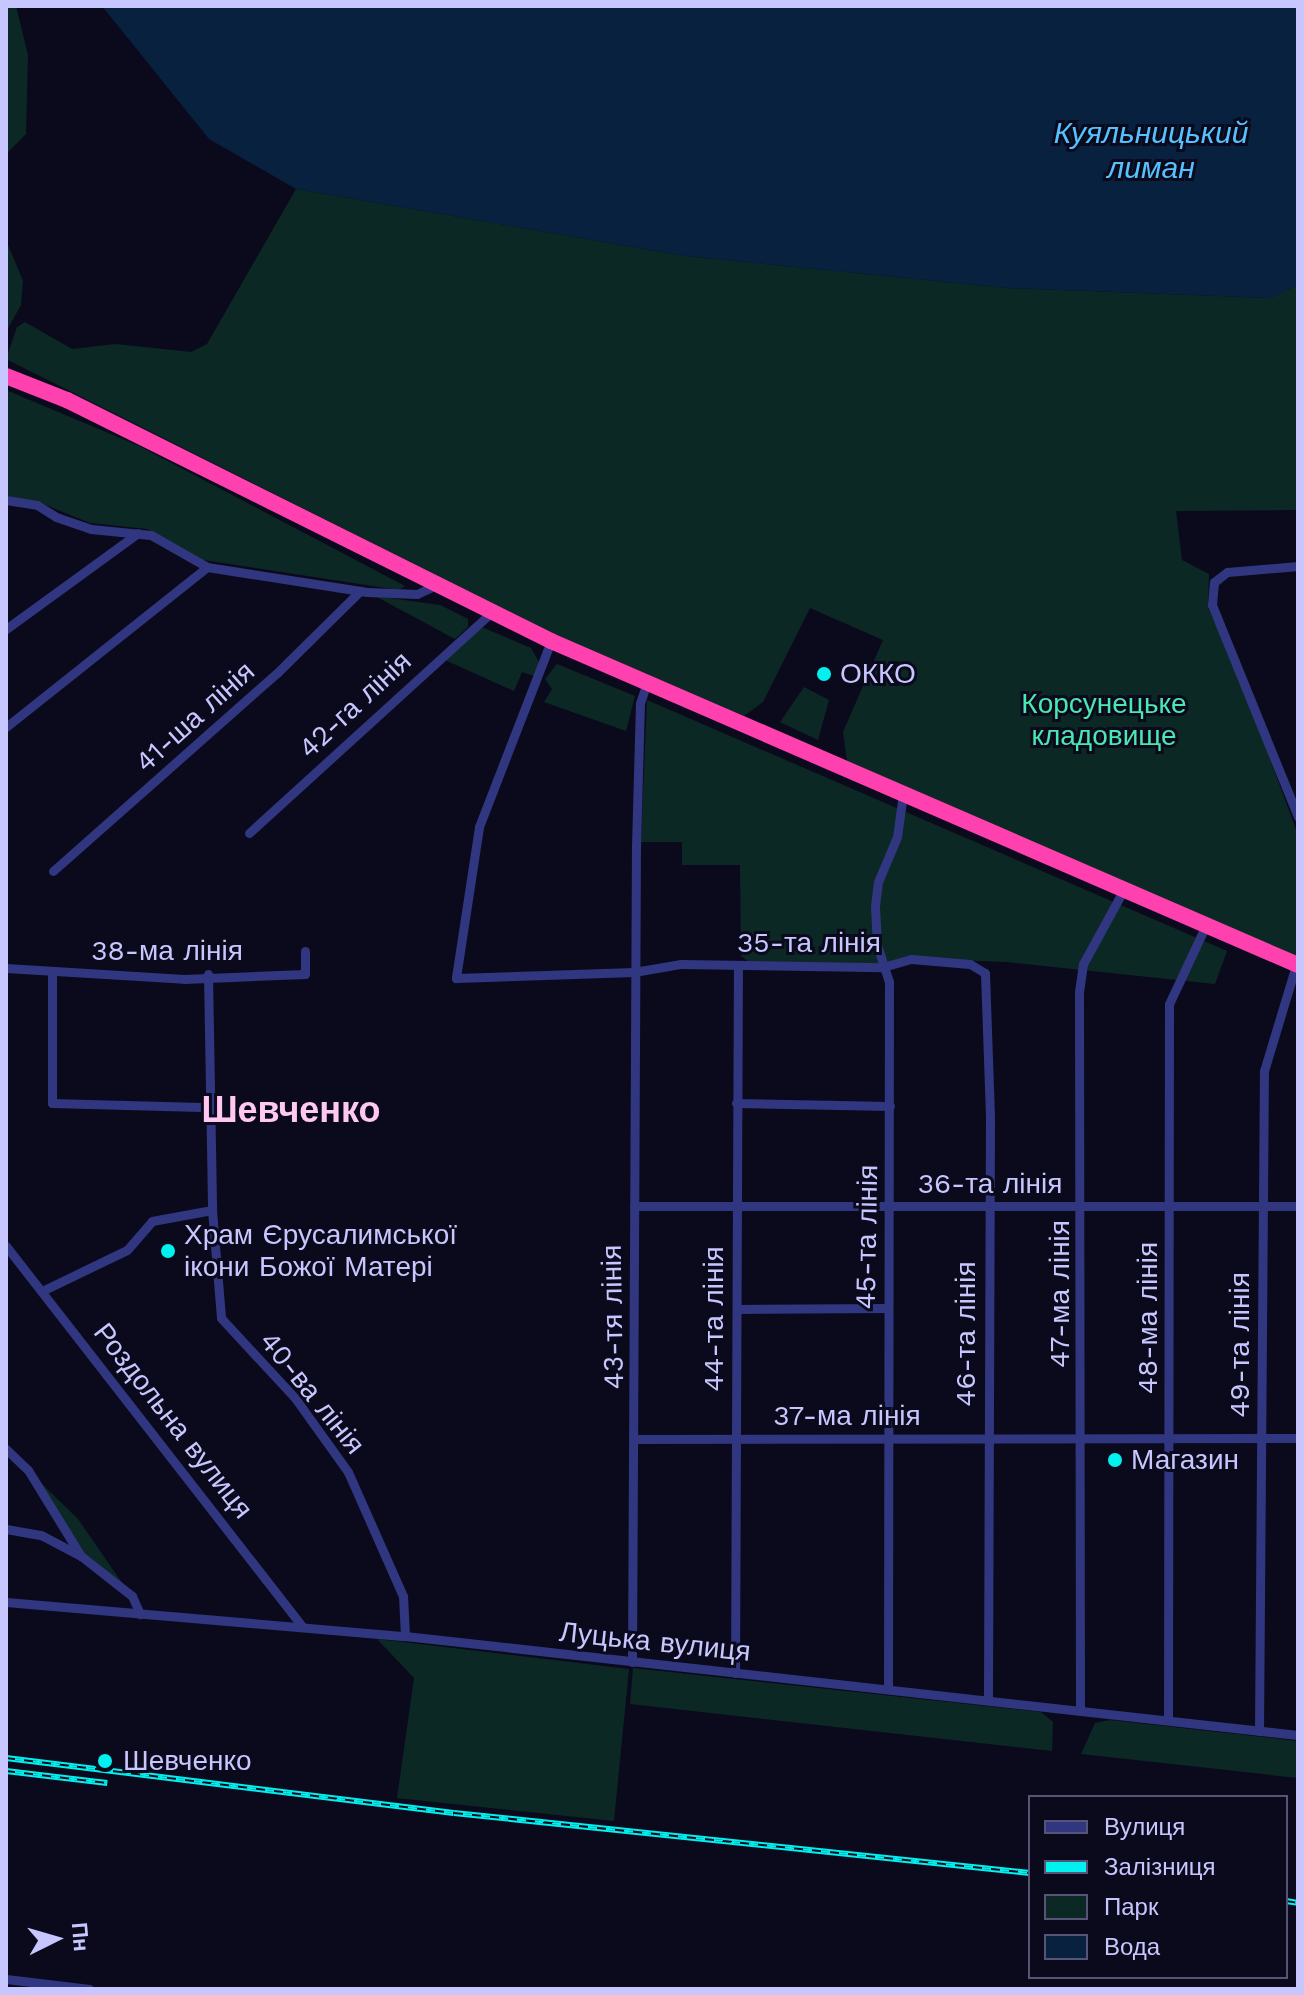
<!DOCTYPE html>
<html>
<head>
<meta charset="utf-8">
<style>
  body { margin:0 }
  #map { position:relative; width:1304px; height:1995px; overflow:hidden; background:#0b0a1d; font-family:"Work Sans",sans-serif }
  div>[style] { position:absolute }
  .green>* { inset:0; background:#0c2824 }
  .water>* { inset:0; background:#07213f }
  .street>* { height:9px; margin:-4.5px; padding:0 4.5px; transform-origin:4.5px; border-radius:4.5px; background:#313680 }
  .highway>* { height:16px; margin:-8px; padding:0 8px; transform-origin:8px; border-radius:8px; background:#ff41b0 }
  .rail>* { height:6px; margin-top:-3px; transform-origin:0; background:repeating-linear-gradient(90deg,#0b0a1d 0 9px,#00f1f0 0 18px); box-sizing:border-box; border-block:2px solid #00f1f0 }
  .dots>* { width:22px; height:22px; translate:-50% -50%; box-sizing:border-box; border:4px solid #0b0a1d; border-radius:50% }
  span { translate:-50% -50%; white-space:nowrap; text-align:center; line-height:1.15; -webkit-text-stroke:6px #0b0a1d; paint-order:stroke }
  .poi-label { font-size:28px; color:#c7c6ff }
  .left { translate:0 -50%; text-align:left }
  .park-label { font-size:28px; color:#49e8b0 }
  .street-label { font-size:28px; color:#c7c6ff }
  .water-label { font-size:30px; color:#54c2ff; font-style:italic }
  .district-label { font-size:36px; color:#ffc8f1; font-weight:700 }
  .frame { position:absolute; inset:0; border:8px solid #c7c6ff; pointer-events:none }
  .legend { position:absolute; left:1028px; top:1795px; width:260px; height:184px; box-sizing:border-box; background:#0b0a1d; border:2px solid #565577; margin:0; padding:10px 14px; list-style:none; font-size:24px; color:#c7c6ff }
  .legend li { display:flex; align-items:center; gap:16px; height:40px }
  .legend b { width:40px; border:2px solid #565577 }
  .north { position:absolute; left:16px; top:1899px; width:80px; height:80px; -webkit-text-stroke:6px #0b0a1d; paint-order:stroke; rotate:85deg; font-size:22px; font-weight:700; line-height:32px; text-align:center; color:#c7c6ff }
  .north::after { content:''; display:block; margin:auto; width:28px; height:36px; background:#c7c6ff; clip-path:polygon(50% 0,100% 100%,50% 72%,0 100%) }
</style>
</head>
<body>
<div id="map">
  <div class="green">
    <i style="clip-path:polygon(6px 6px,16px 6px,28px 55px,26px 134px,6px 154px)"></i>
    <i style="clip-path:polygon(296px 189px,685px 256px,1007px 288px,1270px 298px,1298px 285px,1298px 510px,1176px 511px,1182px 560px,1209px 574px,1208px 608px,1234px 661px,1298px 835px,1298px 957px,847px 761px,843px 732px,883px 640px,810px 608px,763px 702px,744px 716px,550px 632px,6px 359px,17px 327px,25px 322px,72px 349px,115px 344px,191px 352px,207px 344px)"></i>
    <i style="clip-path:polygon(6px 240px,23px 281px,21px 305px,6px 332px)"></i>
    <i style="clip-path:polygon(6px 390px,139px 446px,405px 586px,399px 590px,203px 560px,147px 529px,90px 523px,38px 502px,6px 496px)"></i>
    <i style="clip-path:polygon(375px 596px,440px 605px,468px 619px,468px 627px,455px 639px)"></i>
    <i style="clip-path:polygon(484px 628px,531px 648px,539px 662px,534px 676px,522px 672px,514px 691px,445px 660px,473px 631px)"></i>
    <i style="clip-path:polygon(557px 664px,635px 696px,626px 731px,544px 702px,552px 689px,545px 679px)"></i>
    <i style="clip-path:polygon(804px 687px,829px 700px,818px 740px,780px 722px)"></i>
    <i style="clip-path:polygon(647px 700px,1227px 951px,1215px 984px,1007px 962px,922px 959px,895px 965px,753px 965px,741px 956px,740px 865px,682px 865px,682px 842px,641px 842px)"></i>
    <i style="clip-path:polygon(36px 1478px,78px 1519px,127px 1590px,84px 1555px)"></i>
    <i style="clip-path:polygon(377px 1639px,629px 1669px,614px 1821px,397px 1798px,414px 1678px)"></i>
    <i style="clip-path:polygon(633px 1668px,1041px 1712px,1053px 1722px,1052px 1751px,630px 1704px)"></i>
    <i style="clip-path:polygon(1110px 1720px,1298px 1741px,1298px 1778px,1081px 1754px,1095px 1723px)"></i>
  </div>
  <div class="water">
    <i style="clip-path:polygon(102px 6px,1298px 6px,1298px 285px,1270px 298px,1007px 288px,685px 256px,296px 189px,209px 139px)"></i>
  </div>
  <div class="street">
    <i style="left:6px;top:500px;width:31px;rotate:9deg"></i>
    <i style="left:37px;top:505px;width:22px;rotate:32deg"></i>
    <i style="left:56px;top:517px;width:37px;rotate:19deg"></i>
    <i style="left:91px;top:529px;width:60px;rotate:5.7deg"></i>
    <i style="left:151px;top:535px;width:64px;rotate:29.7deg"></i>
    <i style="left:207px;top:567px;width:162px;rotate:8.9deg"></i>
    <i style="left:367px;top:592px;width:50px;rotate:2.3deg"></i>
    <i style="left:417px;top:594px;width:21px;rotate:-25deg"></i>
    <i style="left:1298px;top:566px;width:71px;rotate:175.2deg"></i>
    <i style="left:1227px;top:572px;width:16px;rotate:142deg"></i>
    <i style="left:1214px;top:582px;width:23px;rotate:95deg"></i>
    <i style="left:1212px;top:605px;width:229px;rotate:67.9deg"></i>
    <i style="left:6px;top:629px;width:163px;rotate:-36deg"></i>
    <i style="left:551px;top:641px;width:199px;rotate:111.2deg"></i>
    <i style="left:479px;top:827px;width:153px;rotate:98.7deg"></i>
    <i style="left:456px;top:978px;width:178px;rotate:-1.9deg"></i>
    <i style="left:634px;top:972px;width:48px;rotate:-9.7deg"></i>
    <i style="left:681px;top:964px;width:202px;rotate:0.9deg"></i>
    <i style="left:883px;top:967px;width:29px;rotate:-16deg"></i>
    <i style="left:911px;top:959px;width:59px;rotate:4.8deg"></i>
    <i style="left:970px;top:964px;width:17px;rotate:31deg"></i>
    <i style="left:985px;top:973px;width:145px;rotate:88deg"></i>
    <i style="left:990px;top:1118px;width:582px;rotate:90.2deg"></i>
    <i style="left:6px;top:727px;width:257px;rotate:-38.5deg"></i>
    <i style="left:249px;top:833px;width:328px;rotate:-42.3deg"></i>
    <i style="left:53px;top:871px;width:299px;rotate:-41.5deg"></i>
    <i style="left:277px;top:673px;width:117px;rotate:-44.7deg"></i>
    <i style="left:6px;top:968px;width:178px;rotate:3.5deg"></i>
    <i style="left:184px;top:979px;width:121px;rotate:-2.4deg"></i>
    <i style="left:305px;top:974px;width:23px;rotate:-90deg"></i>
    <i style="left:52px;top:971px;width:132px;rotate:90deg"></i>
    <i style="left:52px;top:1103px;width:158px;rotate:1.5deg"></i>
    <i style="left:208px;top:974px;width:236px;rotate:89deg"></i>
    <i style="left:212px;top:1210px;width:108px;rotate:85.2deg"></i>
    <i style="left:221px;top:1318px;width:109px;rotate:47.2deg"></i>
    <i style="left:295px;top:1398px;width:91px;rotate:54.4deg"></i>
    <i style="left:348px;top:1472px;width:136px;rotate:66.1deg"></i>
    <i style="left:403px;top:1596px;width:40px;rotate:87.1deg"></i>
    <i style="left:736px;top:1103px;width:154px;rotate:1.1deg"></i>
    <i style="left:634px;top:1206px;width:664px"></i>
    <i style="left:6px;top:1246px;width:482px;rotate:52.1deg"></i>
    <i style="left:42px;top:1291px;width:94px;rotate:-25.8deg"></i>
    <i style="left:127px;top:1250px;width:38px;rotate:-49deg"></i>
    <i style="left:152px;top:1221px;width:61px;rotate:-10.4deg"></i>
    <i style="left:737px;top:1309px;width:151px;rotate:-0.4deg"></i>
    <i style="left:636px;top:1439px;width:662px;rotate:-0.09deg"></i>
    <i style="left:6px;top:1449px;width:30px;rotate:44deg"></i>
    <i style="left:28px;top:1470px;width:101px;rotate:58.4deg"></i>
    <i style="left:81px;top:1556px;width:65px;rotate:38.1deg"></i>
    <i style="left:132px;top:1596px;width:20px;rotate:66deg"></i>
    <i style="left:6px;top:1529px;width:36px;rotate:10deg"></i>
    <i style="left:41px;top:1535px;width:45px;rotate:27.7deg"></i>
    <i style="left:6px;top:1602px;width:400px;rotate:4.9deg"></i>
    <i style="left:405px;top:1636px;width:898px;rotate:6.33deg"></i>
    <i style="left:632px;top:1662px;width:816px;rotate:-89.72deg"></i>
    <i style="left:636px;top:846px;width:143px;rotate:-88.4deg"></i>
    <i style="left:640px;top:703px;width:21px;rotate:-71deg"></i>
    <i style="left:735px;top:1673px;width:707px;rotate:-89.76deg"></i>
    <i style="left:888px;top:1688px;width:706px;rotate:-89.92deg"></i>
    <i style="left:889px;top:982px;width:39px;rotate:-108deg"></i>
    <i style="left:877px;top:945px;width:39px;rotate:-93deg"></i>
    <i style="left:875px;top:906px;width:24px;rotate:-83deg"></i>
    <i style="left:878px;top:882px;width:49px;rotate:-67.1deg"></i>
    <i style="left:897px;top:837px;width:43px;rotate:-82.1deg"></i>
    <i style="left:1080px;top:1711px;width:719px;rotate:-90.08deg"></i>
    <i style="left:1079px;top:992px;width:28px;rotate:-82deg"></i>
    <i style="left:1083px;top:964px;width:85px;rotate:-61.3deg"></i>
    <i style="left:1168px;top:1720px;width:716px;rotate:-89.92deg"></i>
    <i style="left:1169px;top:1004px;width:87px;rotate:-64.9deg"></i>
    <i style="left:1259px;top:1731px;width:660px;rotate:-89.57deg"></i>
    <i style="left:1264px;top:1071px;width:111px;rotate:-73.2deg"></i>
    <i style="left:6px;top:1979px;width:84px;rotate:6.9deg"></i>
  </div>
  <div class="highway">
    <i style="left:6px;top:376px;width:66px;rotate:21.5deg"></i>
    <i style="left:67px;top:400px;width:541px;rotate:26.47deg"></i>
    <i style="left:551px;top:641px;width:814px;rotate:23.45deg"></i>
  </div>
  <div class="rail">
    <i style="left:6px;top:1758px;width:451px;rotate:7deg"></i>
    <i style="left:454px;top:1813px;width:579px;rotate:5.95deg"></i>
    <i style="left:6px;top:1771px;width:102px;rotate:6.8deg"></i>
    <i style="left:1286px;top:1901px;width:12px;rotate:9deg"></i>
  </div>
  <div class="dots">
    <i style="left:824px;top:674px;background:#00f1f0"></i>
    <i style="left:168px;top:1251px;background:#00f1f0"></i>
    <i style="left:1115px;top:1460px;background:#00f1f0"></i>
    <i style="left:105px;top:1761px;background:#00f1f0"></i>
  </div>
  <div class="poi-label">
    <span class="left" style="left:840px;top:674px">ОККО</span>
    <span class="left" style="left:184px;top:1251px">Храм Єрусалимської<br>ікони Божої Матері</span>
    <span class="left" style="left:1131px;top:1460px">Магазин</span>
    <span class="left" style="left:123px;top:1761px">Шевченко</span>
  </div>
  <div class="park-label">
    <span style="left:1104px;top:720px">Корсунецьке<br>кладовище</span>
  </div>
  <div class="street-label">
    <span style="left:355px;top:705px;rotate:-43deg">42-га лінія</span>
    <span style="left:195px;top:717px;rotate:-42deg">41-ша лінія</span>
    <span style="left:809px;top:943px">35-та лінія</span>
    <span style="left:167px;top:951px">38-ма лінія</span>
    <span style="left:990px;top:1184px">36-та лінія</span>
    <span style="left:867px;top:1237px;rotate:-89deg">45-та лінія</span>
    <span style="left:1060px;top:1294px;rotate:-90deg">47-ма лінія</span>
    <span style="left:613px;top:1317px;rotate:-91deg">43-тя лінія</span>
    <span style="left:1148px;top:1318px;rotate:-90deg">48-ма лінія</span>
    <span style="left:714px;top:1319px;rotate:-90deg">44-та лінія</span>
    <span style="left:966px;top:1334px;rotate:-90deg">46-та лінія</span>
    <span style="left:1240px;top:1345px;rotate:-90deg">49-та лінія</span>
    <span style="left:312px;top:1393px;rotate:51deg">40-ва лінія</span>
    <span style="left:847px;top:1416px">37-ма лінія</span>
    <span style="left:173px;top:1421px;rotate:52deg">Роздольна вулиця</span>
    <span style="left:655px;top:1642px;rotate:6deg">Луцька вулиця</span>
  </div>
  <div class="water-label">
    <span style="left:1151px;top:150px">Куяльницький<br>лиман</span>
  </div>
  <div class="district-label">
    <span style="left:291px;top:1111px">Шевченко</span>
  </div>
  <div class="frame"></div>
  <ul class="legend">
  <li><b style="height:10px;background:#313680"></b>Вулиця</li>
  <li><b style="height:10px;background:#00f1f0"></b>Залізниця</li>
  <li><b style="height:22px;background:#0c2824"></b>Парк</li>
  <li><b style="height:22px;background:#07213f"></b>Вода</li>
  </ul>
  <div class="north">Пн</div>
</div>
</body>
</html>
